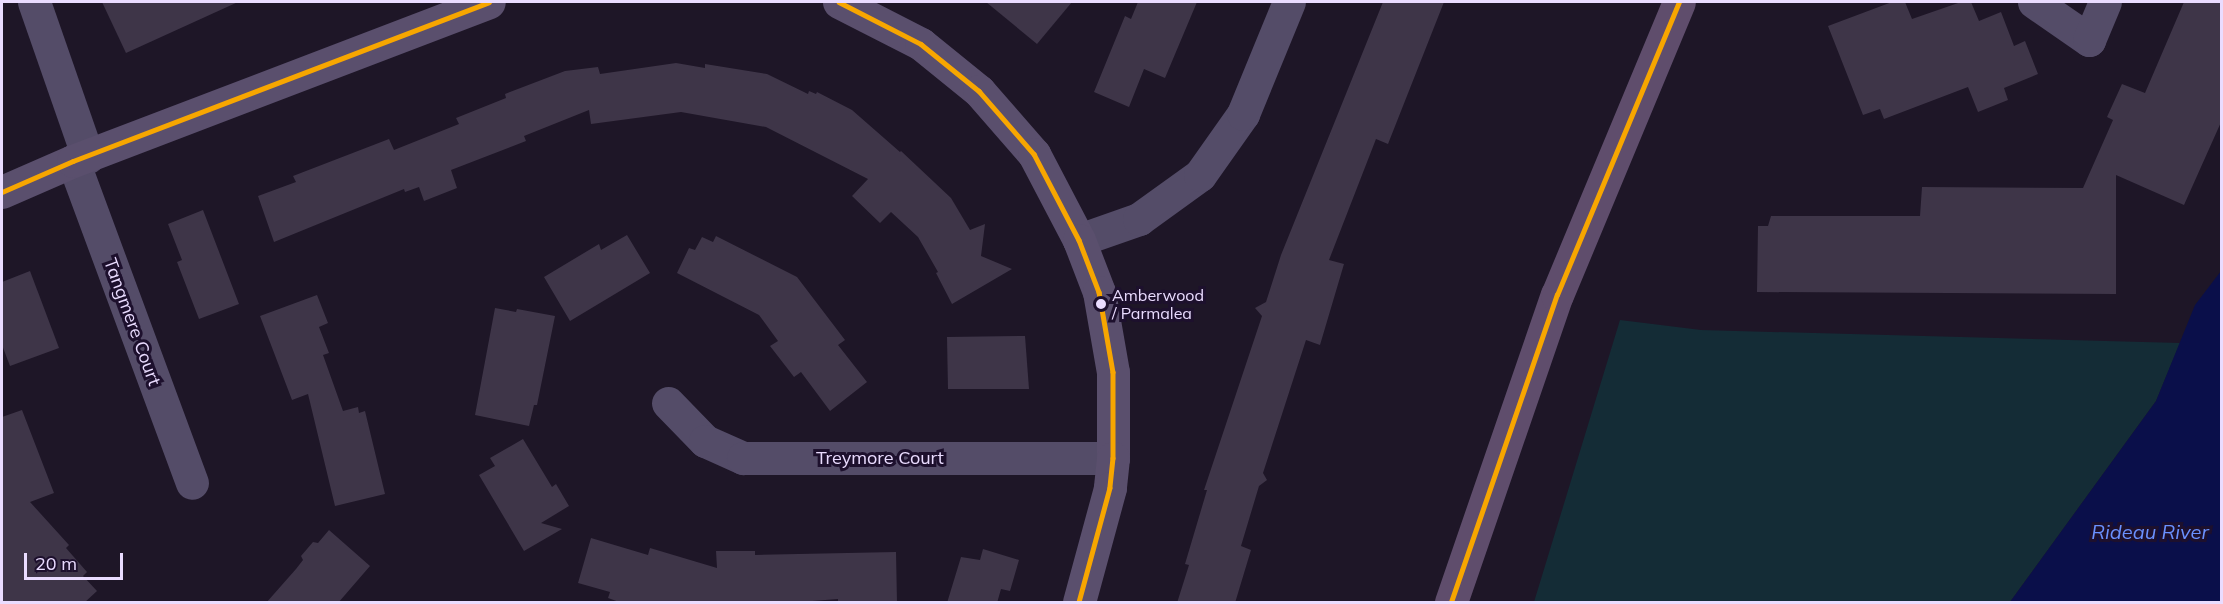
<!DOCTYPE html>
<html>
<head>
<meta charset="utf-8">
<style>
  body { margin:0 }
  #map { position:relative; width:2223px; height:604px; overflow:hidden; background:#1e1627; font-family:Mulish,sans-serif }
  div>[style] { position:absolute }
  .green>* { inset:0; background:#142c36 }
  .water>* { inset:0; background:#0a0f4a }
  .building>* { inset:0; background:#3e3548 }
  .street>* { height:33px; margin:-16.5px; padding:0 16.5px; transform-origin:16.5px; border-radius:16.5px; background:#544c68 }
  .secondary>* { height:33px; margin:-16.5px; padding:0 16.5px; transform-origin:16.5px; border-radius:16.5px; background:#5a4f6d }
  .primary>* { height:33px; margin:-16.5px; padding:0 16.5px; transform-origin:16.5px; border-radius:16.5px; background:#5f4d6c }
  .bus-1>* { height:4.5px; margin:-2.25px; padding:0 2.25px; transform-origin:2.25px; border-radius:2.25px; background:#f7a600 }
  .dots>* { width:16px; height:16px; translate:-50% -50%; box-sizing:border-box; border:3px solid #1d102d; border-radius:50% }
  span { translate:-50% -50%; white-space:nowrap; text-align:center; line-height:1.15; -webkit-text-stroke:6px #1d102d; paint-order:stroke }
  .bus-label { font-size:16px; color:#eadcff }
  .left { translate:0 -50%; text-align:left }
  .street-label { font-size:18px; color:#eadcff }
  .water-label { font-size:20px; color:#6a91ff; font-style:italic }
  .frame { position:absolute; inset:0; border:3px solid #eadcff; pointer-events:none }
  .scale { position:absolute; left:24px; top:553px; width:99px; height:27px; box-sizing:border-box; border:3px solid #eadcff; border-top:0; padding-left:8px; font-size:18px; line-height:21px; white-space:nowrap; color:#eadcff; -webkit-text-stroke:4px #1d102d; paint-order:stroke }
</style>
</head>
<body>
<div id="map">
  <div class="green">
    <i style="clip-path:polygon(1620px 320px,1701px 330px,2180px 343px,2156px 401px,2010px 602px,1534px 602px)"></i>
  </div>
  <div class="water">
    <i style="clip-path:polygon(2221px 271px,2221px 602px,2010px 602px,2156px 401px,2195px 305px)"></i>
  </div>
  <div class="building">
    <i style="clip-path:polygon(102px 2px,238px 2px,126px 53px)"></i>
    <i style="clip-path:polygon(986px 2px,1072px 2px,1037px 44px)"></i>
    <i style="clip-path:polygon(1138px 2px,1197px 2px,1165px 78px,1144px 69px,1129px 107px,1094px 92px,1125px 16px,1131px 19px)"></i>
    <i style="clip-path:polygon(1383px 2px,1444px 2px,1388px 144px,1376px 139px,1329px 260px,1344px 264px,1320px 345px,1306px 340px,1263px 473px,1267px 480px,1259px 486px,1241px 546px,1251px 550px,1235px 603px,1177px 603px,1189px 565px,1185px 564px,1207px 490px,1204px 490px,1262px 316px,1255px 308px,1266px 302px,1281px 255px)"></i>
    <i style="clip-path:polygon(1892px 2px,1905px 2px,1912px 19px,1961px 2px,1971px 2px,1979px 21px,2001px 12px,2014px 46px,2025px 41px,2038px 74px,2004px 88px,2008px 100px,1978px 112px,1968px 87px,1884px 119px,1880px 109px,1863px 115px,1828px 26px)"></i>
    <i style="clip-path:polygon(2184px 2px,2222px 2px,2222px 120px,2184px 205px,2116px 175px,2116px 294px,1757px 292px,1758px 226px,1768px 226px,1771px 216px,1920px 216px,1922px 187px,2083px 188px,2113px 120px,2107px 117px,2122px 84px,2145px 93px)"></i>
    <i style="clip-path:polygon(676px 63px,705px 68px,705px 64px,767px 74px,808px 94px,809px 91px,816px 94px,817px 92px,852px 110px,900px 152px,901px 151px,951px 198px,970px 230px,985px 224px,981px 256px,1012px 269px,952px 304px,936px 273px,938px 272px,918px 237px,891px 212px,880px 223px,852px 196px,868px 179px,766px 127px,681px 112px,591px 124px,589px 110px,524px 136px,526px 141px,451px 170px,457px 188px,424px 201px,419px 187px,405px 192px,404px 189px,274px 242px,258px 196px,296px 182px,293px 176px,389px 139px,394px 150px,459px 124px,456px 118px,506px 98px,505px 94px,565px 71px,598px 67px,600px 74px)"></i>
    <i style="clip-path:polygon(203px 210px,239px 304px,199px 319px,177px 262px,182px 260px,168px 224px)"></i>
    <i style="clip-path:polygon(627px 235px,650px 273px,570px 321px,544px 277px,599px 244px,601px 250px)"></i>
    <i style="clip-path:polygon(716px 236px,797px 277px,845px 340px,838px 345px,867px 382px,830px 411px,801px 372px,794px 377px,770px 346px,778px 341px,759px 315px,677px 273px,689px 248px,695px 250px,702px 237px,713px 242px)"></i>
    <i style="clip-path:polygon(30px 271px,59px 348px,10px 366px,2px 345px,2px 282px)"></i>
    <i style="clip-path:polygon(317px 295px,328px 323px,319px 327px,329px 353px,323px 355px,343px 411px,358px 407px,359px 413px,365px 411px,385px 494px,335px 506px,308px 394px,292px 400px,260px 316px)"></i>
    <i style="clip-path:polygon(495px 308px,516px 312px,517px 309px,555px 316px,537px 405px,534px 405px,529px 426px,475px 415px)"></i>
    <i style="clip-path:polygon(1025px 336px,1029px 389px,948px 389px,947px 337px)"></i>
    <i style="clip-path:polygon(22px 410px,54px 493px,30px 502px,69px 545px,66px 548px,87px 572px,83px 576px,97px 591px,84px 603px,2px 603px,2px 417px)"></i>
    <i style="clip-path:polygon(523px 439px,552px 487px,556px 484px,569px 506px,541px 523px,562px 529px,524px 551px,479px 475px,495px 466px,490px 458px)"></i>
    <i style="clip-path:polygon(329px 530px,370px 566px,338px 603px,266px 603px,296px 569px,303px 560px,301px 556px,313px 542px,318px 543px)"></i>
    <i style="clip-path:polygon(591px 538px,648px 555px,650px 548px,717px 568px,716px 551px,755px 551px,755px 555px,896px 552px,897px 603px,838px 603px,838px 599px,787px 603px,622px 603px,608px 598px,610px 592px,578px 583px)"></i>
    <i style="clip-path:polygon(983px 549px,1019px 560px,1010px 591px,1001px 589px,997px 603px,947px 603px,961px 557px,980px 560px)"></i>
  </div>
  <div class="street">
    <i style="left:34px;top:2px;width:164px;rotate:70.8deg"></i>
    <i style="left:2034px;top:2px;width:67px;rotate:34.6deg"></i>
    <i style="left:2089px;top:40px;width:41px;rotate:-67.2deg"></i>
    <i style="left:73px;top:161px;width:343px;rotate:69.7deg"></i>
    <i style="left:1079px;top:240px;width:64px;rotate:-19.3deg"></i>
    <i style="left:1139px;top:219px;width:75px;rotate:-35.8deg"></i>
    <i style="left:1200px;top:175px;width:75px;rotate:-54.8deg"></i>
    <i style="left:1243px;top:114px;width:121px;rotate:-67.7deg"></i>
    <i style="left:668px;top:403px;width:53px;rotate:45.8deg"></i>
    <i style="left:705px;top:441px;width:42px;rotate:24.1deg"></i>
    <i style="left:743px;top:458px;width:370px"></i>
  </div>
  <div class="secondary">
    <i style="left:839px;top:2px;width:92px;rotate:27.1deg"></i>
    <i style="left:921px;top:44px;width:75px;rotate:39deg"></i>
    <i style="left:979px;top:91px;width:84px;rotate:48.9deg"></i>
    <i style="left:1034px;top:154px;width:97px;rotate:62.4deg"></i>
    <i style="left:1079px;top:240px;width:56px;rotate:69deg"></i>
    <i style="left:1099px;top:292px;width:81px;rotate:80.1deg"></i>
    <i style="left:1113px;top:372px;width:86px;rotate:90deg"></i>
    <i style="left:1113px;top:458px;width:30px;rotate:96deg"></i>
    <i style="left:1110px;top:488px;width:118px;rotate:105.2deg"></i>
    <i style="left:2px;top:192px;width:77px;rotate:-23.6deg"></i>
    <i style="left:73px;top:161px;width:445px;rotate:-20.9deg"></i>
  </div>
  <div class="primary">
    <i style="left:1451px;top:602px;width:325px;rotate:-71deg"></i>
    <i style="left:1557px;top:295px;width:317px;rotate:-67.4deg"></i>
  </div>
  <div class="bus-1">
    <i style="left:839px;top:2px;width:92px;rotate:27.1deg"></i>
    <i style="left:921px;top:44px;width:75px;rotate:39deg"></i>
    <i style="left:979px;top:91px;width:84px;rotate:48.9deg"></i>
    <i style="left:1034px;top:154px;width:97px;rotate:62.4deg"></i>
    <i style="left:1079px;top:240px;width:56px;rotate:69deg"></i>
    <i style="left:1099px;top:292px;width:81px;rotate:80.1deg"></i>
    <i style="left:1113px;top:372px;width:86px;rotate:90deg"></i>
    <i style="left:1113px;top:458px;width:30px;rotate:96deg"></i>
    <i style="left:1110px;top:488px;width:118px;rotate:105.2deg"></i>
    <i style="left:2px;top:192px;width:77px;rotate:-23.6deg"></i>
    <i style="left:73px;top:161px;width:445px;rotate:-20.9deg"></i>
    <i style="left:1451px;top:602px;width:325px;rotate:-71deg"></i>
    <i style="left:1557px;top:295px;width:317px;rotate:-67.4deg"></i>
  </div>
  <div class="dots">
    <i style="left:1101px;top:304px;background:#eadcff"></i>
  </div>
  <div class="bus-label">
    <span class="left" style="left:1112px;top:304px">Amberwood<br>/ Parmalea</span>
  </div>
  <div class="street-label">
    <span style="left:132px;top:322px;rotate:70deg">Tangmere Court</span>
    <span style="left:880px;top:458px">Treymore Court</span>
  </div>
  <div class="water-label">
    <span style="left:2150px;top:531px">Rideau River</span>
  </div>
  <div class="frame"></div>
  <div class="scale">20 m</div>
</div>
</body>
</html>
